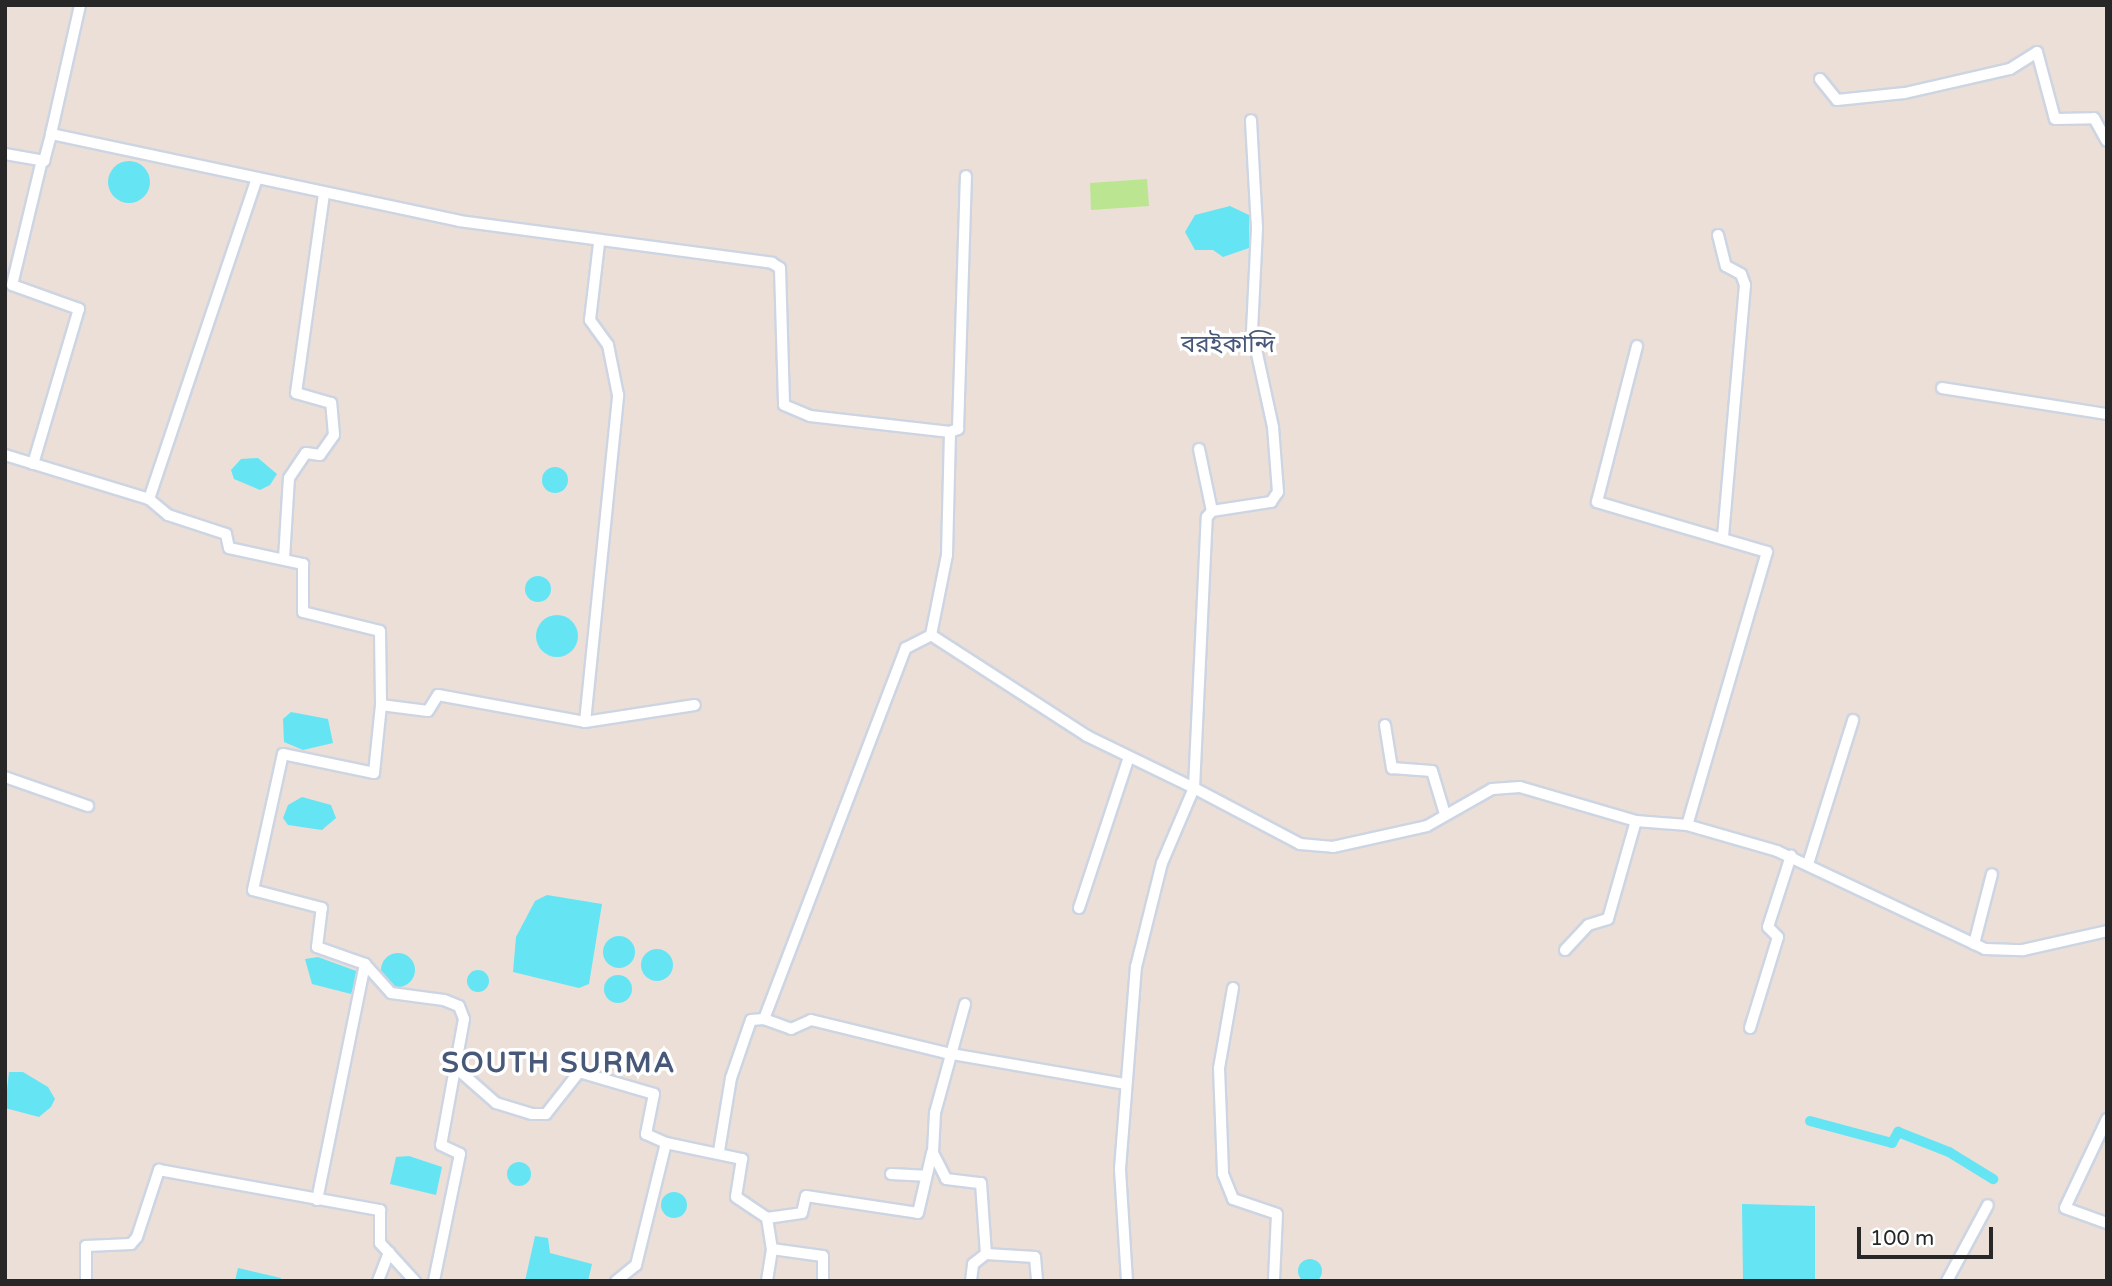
<!DOCTYPE html>
<html>
<head>
<meta charset="utf-8">
<style>
  body { margin:0 }
  #map { position:relative; width:2112px; height:1286px; overflow:hidden; background:#ebdfd8; font-family:"Varela Round","Noto Sans Bengali",sans-serif }
  div>[style] { position:absolute }
  .green>* { inset:0; background:#bce591 }
  .water>* { inset:0; background:#65e5f3 }
  .round { border-radius:50% }
  .canal>* { height:10px; margin:-5px; padding:0 5px; transform-origin:5px; border-radius:5px; background:#65e5f3 }
  .roads { filter:drop-shadow(2px 0 #cdd5e2) drop-shadow(-2px 0 #cdd5e2) drop-shadow(0 2px #cdd5e2) drop-shadow(0 -2px #cdd5e2) }
  .minor>* { height:10px; margin:-5px; padding:0 5px; transform-origin:5px; border-radius:5px; background:#fff }
  span { translate:-50% -50%; white-space:nowrap; text-align:center; line-height:1.15; -webkit-text-stroke:7px #fff; paint-order:stroke }
  .quarter-label { font-size:24px; color:#475879 }
  .district-label { font-size:28px; color:#475879; font-weight:700; letter-spacing:2px }
  .frame { position:absolute; inset:0; border:7px solid #272727; pointer-events:none }
  .scale { position:absolute; left:1857px; top:1227px; width:136px; height:32px; box-sizing:border-box; border:4px solid #272727; border-top:0; padding-left:9px; font-size:21px; line-height:24px; white-space:nowrap; color:#272727; -webkit-text-stroke:5px #fff; paint-order:stroke }
</style>
</head>
<body>
<div id="map">
  <div class="green">
    <i style="clip-path:polygon(1147px 179px,1149px 206px,1091px 210px,1090px 183px)"></i>
  </div>
  <div class="water">
    <i class="round" style="left:108px;top:161px;width:42px;height:42px"></i>
    <i style="clip-path:polygon(1230px 206px,1249px 215px,1249px 248px,1223px 257px,1213px 250px,1195px 250px,1185px 232px,1195px 215px)"></i>
    <i style="clip-path:polygon(258px 458px,277px 474px,270px 485px,260px 490px,234px 479px,231px 470px,241px 459px)"></i>
    <i class="round" style="left:542px;top:467px;width:26px;height:26px"></i>
    <i class="round" style="left:525px;top:576px;width:26px;height:26px"></i>
    <i class="round" style="left:536px;top:615px;width:42px;height:42px"></i>
    <i style="clip-path:polygon(291px 712px,328px 719px,333px 743px,303px 750px,284px 742px,283px 719px)"></i>
    <i style="clip-path:polygon(302px 797px,331px 805px,336px 818px,322px 830px,288px 825px,283px 818px,288px 805px)"></i>
    <i style="clip-path:polygon(547px 895px,602px 904px,589px 984px,579px 988px,513px 972px,516px 937px,535px 901px)"></i>
    <i class="round" style="left:603px;top:936px;width:32px;height:32px"></i>
    <i class="round" style="left:641px;top:949px;width:32px;height:32px"></i>
    <i class="round" style="left:381px;top:953px;width:34px;height:34px"></i>
    <i style="clip-path:polygon(318px 957px,359px 972px,351px 994px,312px 984px,305px 959px)"></i>
    <i class="round" style="left:467px;top:970px;width:22px;height:22px"></i>
    <i class="round" style="left:604px;top:975px;width:28px;height:28px"></i>
    <i style="clip-path:polygon(9px 1072px,23px 1072px,48px 1087px,55px 1099px,51px 1107px,39px 1117px,5px 1108px)"></i>
    <i style="clip-path:polygon(409px 1156px,442px 1167px,436px 1195px,390px 1184px,396px 1157px)"></i>
    <i class="round" style="left:507px;top:1162px;width:24px;height:24px"></i>
    <i class="round" style="left:661px;top:1192px;width:26px;height:26px"></i>
    <i style="clip-path:polygon(1742px 1204px,1815px 1206px,1815px 1281px,1743px 1281px)"></i>
    <i style="clip-path:polygon(535px 1236px,548px 1238px,550px 1253px,592px 1264px,588px 1281px,525px 1281px)"></i>
    <i class="round" style="left:1298px;top:1259px;width:24px;height:24px"></i>
    <i style="clip-path:polygon(238px 1268px,281px 1278px,280px 1281px,235px 1281px)"></i>
  </div>
  <div class="canal">
    <i style="left:1810px;top:1121px;width:85px;rotate:15deg"></i>
    <i style="left:1892px;top:1143px;width:13px;rotate:-61deg"></i>
    <i style="left:1898px;top:1132px;width:55px;rotate:21.4deg"></i>
    <i style="left:1949px;top:1152px;width:52px;rotate:31.5deg"></i>
  </div>
  <div class="roads">
    <div class="minor">
      <i style="left:1820px;top:79px;width:27px;rotate:51deg"></i>
      <i style="left:1837px;top:100px;width:68px;rotate:-5.9deg"></i>
      <i style="left:1905px;top:93px;width:108px;rotate:-12.9deg"></i>
      <i style="left:2010px;top:69px;width:32px;rotate:-32deg"></i>
      <i style="left:2037px;top:52px;width:69px;rotate:75deg"></i>
      <i style="left:2055px;top:119px;width:39px;rotate:-1deg"></i>
      <i style="left:2094px;top:118px;width:26px;rotate:61deg"></i>
      <i style="left:51px;top:134px;width:132px;rotate:-77.3deg"></i>
      <i style="left:5px;top:154px;width:40px;rotate:10deg"></i>
      <i style="left:44px;top:161px;width:28px;rotate:-75deg"></i>
      <i style="left:51px;top:134px;width:417px;rotate:12deg"></i>
      <i style="left:459px;top:221px;width:316px;rotate:7.6deg"></i>
      <i style="left:772px;top:263px;width:9px;rotate:32deg"></i>
      <i style="left:780px;top:268px;width:137px;rotate:88.3deg"></i>
      <i style="left:784px;top:405px;width:28px;rotate:23deg"></i>
      <i style="left:810px;top:416px;width:141px;rotate:6.5deg"></i>
      <i style="left:950px;top:432px;width:9px;rotate:-21deg"></i>
      <i style="left:958px;top:429px;width:253px;rotate:-88.2deg"></i>
      <i style="left:1718px;top:235px;width:32px;rotate:76deg"></i>
      <i style="left:1726px;top:266px;width:17px;rotate:28deg"></i>
      <i style="left:1741px;top:274px;width:12px;rotate:70deg"></i>
      <i style="left:1745px;top:285px;width:253px;rotate:95deg"></i>
      <i style="left:1637px;top:346px;width:161px;rotate:104.4deg"></i>
      <i style="left:1597px;top:502px;width:177px;rotate:16.4deg"></i>
      <i style="left:1767px;top:552px;width:284px;rotate:106.3deg"></i>
      <i style="left:1942px;top:388px;width:167px;rotate:9deg"></i>
      <i style="left:1199px;top:449px;width:63px;rotate:78.2deg"></i>
      <i style="left:5px;top:455px;width:151px;rotate:17deg"></i>
      <i style="left:149px;top:499px;width:25px;rotate:40deg"></i>
      <i style="left:168px;top:515px;width:61px;rotate:18.1deg"></i>
      <i style="left:226px;top:534px;width:14px;rotate:78deg"></i>
      <i style="left:229px;top:548px;width:76px;rotate:12.2deg"></i>
      <i style="left:303px;top:564px;width:48px;rotate:90deg"></i>
      <i style="left:303px;top:612px;width:79px;rotate:13.9deg"></i>
      <i style="left:380px;top:631px;width:74px;rotate:89.2deg"></i>
      <i style="left:381px;top:705px;width:47px;rotate:7.3deg"></i>
      <i style="left:428px;top:711px;width:19px;rotate:-58deg"></i>
      <i style="left:438px;top:695px;width:149px;rotate:10.4deg"></i>
      <i style="left:585px;top:722px;width:111px;rotate:-8.8deg"></i>
      <i style="left:33px;top:464px;width:162px;rotate:-73.5deg"></i>
      <i style="left:79px;top:309px;width:71px;rotate:-160.3deg"></i>
      <i style="left:12px;top:285px;width:129px;rotate:-76.5deg"></i>
      <i style="left:149px;top:499px;width:338px;rotate:-71.4deg"></i>
      <i style="left:284px;top:559px;width:81px;rotate:-86.5deg"></i>
      <i style="left:289px;top:478px;width:30px;rotate:-56deg"></i>
      <i style="left:306px;top:453px;width:14px;rotate:8deg"></i>
      <i style="left:320px;top:455px;width:24px;rotate:-55deg"></i>
      <i style="left:334px;top:435px;width:32px;rotate:-95deg"></i>
      <i style="left:331px;top:403px;width:36px;rotate:-164deg"></i>
      <i style="left:296px;top:393px;width:201px;rotate:-82deg"></i>
      <i style="left:931px;top:635px;width:186px;rotate:32.9deg"></i>
      <i style="left:1087px;top:736px;width:119px;rotate:25.9deg"></i>
      <i style="left:1194px;top:788px;width:271px;rotate:-87.3deg"></i>
      <i style="left:1207px;top:517px;width:8px;rotate:-50deg"></i>
      <i style="left:1212px;top:511px;width:60px;rotate:-8.7deg"></i>
      <i style="left:1271px;top:502px;width:12px;rotate:-55deg"></i>
      <i style="left:1278px;top:492px;width:65px;rotate:-94.4deg"></i>
      <i style="left:1273px;top:427px;width:98px;rotate:-102.3deg"></i>
      <i style="left:1252px;top:331px;width:103px;rotate:-87.2deg"></i>
      <i style="left:1257px;top:228px;width:108px;rotate:-93.2deg"></i>
      <i style="left:931px;top:635px;width:82px;rotate:-78.7deg"></i>
      <i style="left:947px;top:555px;width:123px;rotate:-88.6deg"></i>
      <i style="left:585px;top:722px;width:329px;rotate:-84.2deg"></i>
      <i style="left:618px;top:395px;width:51px;rotate:-101.3deg"></i>
      <i style="left:608px;top:345px;width:31px;rotate:-126deg"></i>
      <i style="left:590px;top:320px;width:78px;rotate:-83.3deg"></i>
      <i style="left:1385px;top:725px;width:44px;rotate:80.8deg"></i>
      <i style="left:1392px;top:768px;width:40px;rotate:4.3deg"></i>
      <i style="left:1432px;top:771px;width:45px;rotate:73.2deg"></i>
      <i style="left:5px;top:777px;width:88px;rotate:19.3deg"></i>
      <i style="left:1808px;top:864px;width:151px;rotate:-72.6deg"></i>
      <i style="left:1079px;top:908px;width:159px;rotate:-71.7deg"></i>
      <i style="left:1974px;top:944px;width:72px;rotate:-75.6deg"></i>
      <i style="left:1565px;top:950px;width:34px;rotate:-47deg"></i>
      <i style="left:1588px;top:925px;width:21px;rotate:-17deg"></i>
      <i style="left:1608px;top:919px;width:102px;rotate:-74.1deg"></i>
      <i style="left:365px;top:964px;width:39px;rotate:48deg"></i>
      <i style="left:391px;top:993px;width:53px;rotate:7.5deg"></i>
      <i style="left:444px;top:1000px;width:16px;rotate:22deg"></i>
      <i style="left:459px;top:1006px;width:14px;rotate:69deg"></i>
      <i style="left:464px;top:1019px;width:128px;rotate:100.3deg"></i>
      <i style="left:441px;top:1145px;width:21px;rotate:25deg"></i>
      <i style="left:460px;top:1154px;width:130px;rotate:101.6deg"></i>
      <i style="left:1233px;top:988px;width:81px;rotate:99.9deg"></i>
      <i style="left:1219px;top:1068px;width:106px;rotate:87.8deg"></i>
      <i style="left:1223px;top:1174px;width:27px;rotate:68deg"></i>
      <i style="left:1233px;top:1199px;width:46px;rotate:18.8deg"></i>
      <i style="left:1277px;top:1214px;width:67px;rotate:92.6deg"></i>
      <i style="left:965px;top:1004px;width:113px;rotate:105.4deg"></i>
      <i style="left:935px;top:1113px;width:40px;rotate:92.9deg"></i>
      <i style="left:933px;top:1153px;width:29px;rotate:63deg"></i>
      <i style="left:946px;top:1179px;width:35px;rotate:7deg"></i>
      <i style="left:981px;top:1183px;width:71px;rotate:86deg"></i>
      <i style="left:986px;top:1254px;width:49px;rotate:3.5deg"></i>
      <i style="left:1035px;top:1257px;width:24px;rotate:85deg"></i>
      <i style="left:764px;top:1019px;width:29px;rotate:20deg"></i>
      <i style="left:791px;top:1029px;width:22px;rotate:-24deg"></i>
      <i style="left:811px;top:1020px;width:139px;rotate:13.7deg"></i>
      <i style="left:946px;top:1053px;width:182px;rotate:9.8deg"></i>
      <i style="left:1750px;top:1028px;width:95px;rotate:-72.9deg"></i>
      <i style="left:1778px;top:937px;width:14px;rotate:-135deg"></i>
      <i style="left:1768px;top:927px;width:75px;rotate:-72.1deg"></i>
      <i style="left:455px;top:1067px;width:55px;rotate:41.3deg"></i>
      <i style="left:496px;top:1103px;width:38px;rotate:17deg"></i>
      <i style="left:532px;top:1114px;width:14px"></i>
      <i style="left:546px;top:1114px;width:53px;rotate:-51.8deg"></i>
      <i style="left:579px;top:1072px;width:78px;rotate:16.3deg"></i>
      <i style="left:654px;top:1094px;width:41px;rotate:101.3deg"></i>
      <i style="left:646px;top:1134px;width:22px;rotate:24deg"></i>
      <i style="left:666px;top:1143px;width:126px;rotate:103.8deg"></i>
      <i style="left:636px;top:1265px;width:26px;rotate:141deg"></i>
      <i style="left:2107px;top:1119px;width:98px;rotate:115.3deg"></i>
      <i style="left:2065px;top:1208px;width:45px;rotate:19.7deg"></i>
      <i style="left:666px;top:1143px;width:78px;rotate:11.9deg"></i>
      <i style="left:742px;top:1159px;width:38px;rotate:99deg"></i>
      <i style="left:736px;top:1197px;width:37px;rotate:34deg"></i>
      <i style="left:767px;top:1218px;width:31px;rotate:81deg"></i>
      <i style="left:772px;top:1249px;width:51px;rotate:7.8deg"></i>
      <i style="left:823px;top:1256px;width:25px;rotate:90deg"></i>
      <i style="left:719px;top:1151px;width:74px;rotate:-80.7deg"></i>
      <i style="left:731px;top:1078px;width:61px;rotate:-71deg"></i>
      <i style="left:751px;top:1020px;width:13px;rotate:-4deg"></i>
      <i style="left:764px;top:1019px;width:397px;rotate:-69.1deg"></i>
      <i style="left:906px;top:648px;width:28px;rotate:-27deg"></i>
      <i style="left:891px;top:1174px;width:34px;rotate:3deg"></i>
      <i style="left:317px;top:1200px;width:241px;rotate:-78.5deg"></i>
      <i style="left:365px;top:964px;width:51px;rotate:-160.5deg"></i>
      <i style="left:317px;top:947px;width:39px;rotate:-83deg"></i>
      <i style="left:322px;top:908px;width:71px;rotate:-165.4deg"></i>
      <i style="left:253px;top:890px;width:139px;rotate:-77.6deg"></i>
      <i style="left:283px;top:754px;width:93px;rotate:11.8deg"></i>
      <i style="left:374px;top:773px;width:68px;rotate:-84.1deg"></i>
      <i style="left:767px;top:1218px;width:35px;rotate:-8deg"></i>
      <i style="left:802px;top:1213px;width:17px;rotate:-77deg"></i>
      <i style="left:806px;top:1196px;width:113px;rotate:8.6deg"></i>
      <i style="left:918px;top:1213px;width:62px;rotate:-76.9deg"></i>
      <i style="left:86px;top:1281px;width:35px;rotate:-90deg"></i>
      <i style="left:86px;top:1246px;width:45px;rotate:-2.5deg"></i>
      <i style="left:131px;top:1244px;width:9px;rotate:-49deg"></i>
      <i style="left:137px;top:1237px;width:71px;rotate:-71.8deg"></i>
      <i style="left:159px;top:1170px;width:225px;rotate:10.3deg"></i>
      <i style="left:380px;top:1210px;width:33px;rotate:90deg"></i>
      <i style="left:380px;top:1243px;width:52px;rotate:47.4deg"></i>
      <i style="left:378px;top:1281px;width:31px;rotate:-69deg"></i>
      <i style="left:767px;top:1281px;width:32px;rotate:-81deg"></i>
      <i style="left:971px;top:1281px;width:17px;rotate:-83deg"></i>
      <i style="left:973px;top:1264px;width:16px;rotate:-38deg"></i>
      <i style="left:1127px;top:1281px;width:112px;rotate:-93.6deg"></i>
      <i style="left:1120px;top:1169px;width:203px;rotate:-85.5deg"></i>
      <i style="left:1136px;top:967px;width:107px;rotate:-76deg"></i>
      <i style="left:1162px;top:863px;width:82px;rotate:-66.9deg"></i>
      <i style="left:1194px;top:788px;width:120px;rotate:27.8deg"></i>
      <i style="left:1300px;top:844px;width:33px;rotate:5deg"></i>
      <i style="left:1333px;top:847px;width:96px;rotate:-12.6deg"></i>
      <i style="left:1427px;top:826px;width:75px;rotate:-29.6deg"></i>
      <i style="left:1492px;top:789px;width:28px;rotate:-4deg"></i>
      <i style="left:1520px;top:787px;width:121px;rotate:16.3deg"></i>
      <i style="left:1636px;top:821px;width:51px;rotate:4.5deg"></i>
      <i style="left:1687px;top:825px;width:94px;rotate:16.1deg"></i>
      <i style="left:1777px;top:851px;width:230px;rotate:25.2deg"></i>
      <i style="left:1985px;top:949px;width:38px;rotate:2deg"></i>
      <i style="left:2023px;top:950px;width:86px;rotate:-12.7deg"></i>
      <i style="left:1947px;top:1281px;width:86px;rotate:-61.7deg"></i>
    </div>
  </div>
  <div class="quarter-label">
    <span style="left:1228px;top:345px">বরইকান্দি</span>
  </div>
  <div class="district-label">
    <span style="left:559px;top:1063px">SOUTH SURMA</span>
  </div>
  <div class="frame"></div>
  <div class="scale">100 m</div>
</div>
</body>
</html>
